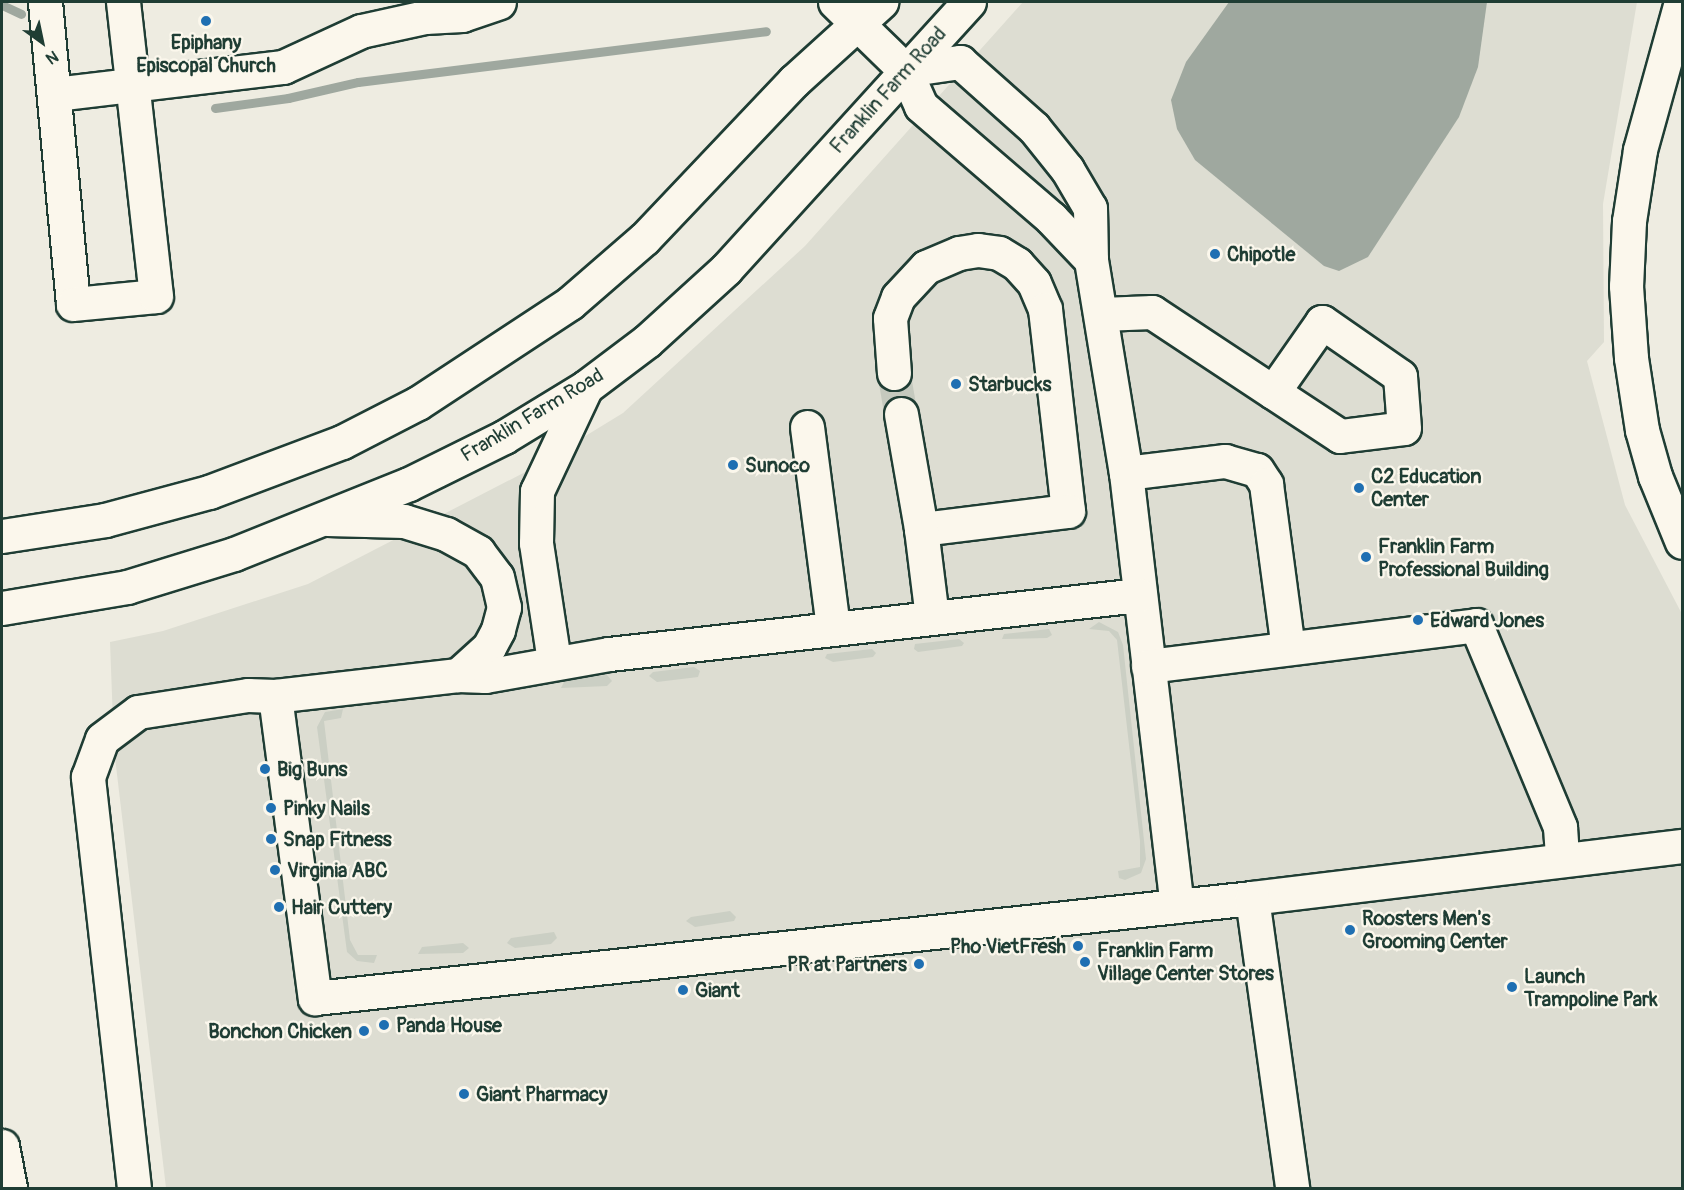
<!DOCTYPE html>
<html>
<head>
<meta charset="utf-8">
<style>
  body { margin:0 }
  #map { position:relative; width:1684px; height:1190px; overflow:hidden; background:#eeece1; font-family:Pangolin,sans-serif }
  div>[style] { position:absolute }
  .built>* { inset:0; background:#ddddd2 }
  .green>* { inset:0; background:#cbcfc4 }
  .water>* { inset:0; background:#9fa89f }
  .stream>* { height:9px; margin:-4.5px; padding:0 4.5px; transform-origin:4.5px; border-radius:4.5px; background:#9fa89f }
  .minor-tunnel>* { height:33px; margin-top:-16.5px; transform-origin:0; background:repeating-linear-gradient(90deg,#c5c9be 0 33px,transparent 0 49px) }
  .roads { filter:drop-shadow(2px 0 #1f3d34) drop-shadow(-2px 0 #1f3d34) drop-shadow(0 2px #1f3d34) drop-shadow(0 -2px #1f3d34) }
  .minor>* { height:33px; margin:-16.5px; padding:0 16.5px; transform-origin:16.5px; border-radius:16.5px; background:#fbf7ec }
  .major>* { height:33px; margin:-16.5px; padding:0 16.5px; transform-origin:16.5px; border-radius:16.5px; background:#fbf7ec }
  .highway>* { height:33px; margin:-16.5px; padding:0 16.5px; transform-origin:16.5px; border-radius:16.5px; background:#fbf7ec }
  .dots>* { width:16px; height:16px; translate:-50% -50%; box-sizing:border-box; border:3px solid #fbf7ec; border-radius:50% }
  span { translate:-50% -50%; white-space:nowrap; text-align:center; line-height:1.15; -webkit-text-stroke:4.5px #fbf7ec; paint-order:stroke }
  .poi-label { font-size:20px; color:#1f3d34; font-weight:700 }
  .left { translate:0 -50%; text-align:left }
  .right { translate:-100% -50%; text-align:right }
  .street-label { font-size:20px; color:#1f3d34 }
  .frame { position:absolute; inset:0; border:3px solid #1f3d34; pointer-events:none }
  .north { position:absolute; left:12px; top:12px; width:60px; height:60px; -webkit-text-stroke:4px #fbf7ec; paint-order:stroke; rotate:147deg; font-size:16px; font-weight:700; line-height:24px; text-align:center; color:#1f3d34 }
  .north::after { content:''; display:block; margin:auto; width:21px; height:27px; background:#1f3d34; clip-path:polygon(50% 0,100% 100%,50% 72%,0 100%) }
</style>
</head>
<body>
<div id="map">
  <div class="built">
    <i style="clip-path:polygon(1023px 2px,1637px 2px,1603px 204px,1604px 342px,1587px 361px,1625px 505px,1682px 614px,1682px 1188px,166px 1188px,114px 749px,110px 642px,163px 631px,308px 584px,533px 468px,623px 413px,805px 246px)"></i>
  </div>
  <div class="green">
    <i style="clip-path:polygon(1099px 622px,1118px 632px,1123px 645px,1146px 859px,1141px 873px,1125px 880px,1119px 878px,1118px 871px,1140px 867px,1140px 841px,1117px 640px,1109px 631px,1089px 629px)"></i>
    <i style="clip-path:polygon(1049px 629px,1052px 635px,1047px 638px,1002px 639px,1004px 634px)"></i>
    <i style="clip-path:polygon(959px 639px,964px 643px,962px 646px,918px 652px,914px 649px,915px 644px)"></i>
    <i style="clip-path:polygon(872px 649px,876px 653px,873px 657px,833px 662px,825px 658px,827px 654px)"></i>
    <i style="clip-path:polygon(694px 667px,700px 671px,698px 677px,657px 682px,649px 676px,653px 672px)"></i>
    <i style="clip-path:polygon(607px 675px,612px 681px,607px 686px,561px 688px,565px 680px)"></i>
    <i style="clip-path:polygon(343px 709px,341px 718px,324px 721px,350px 940px,358px 955px,377px 955px,374px 963px,357px 961px,347px 952px,317px 727px,325px 712px)"></i>
    <i style="clip-path:polygon(730px 911px,736px 917px,734px 921px,695px 927px,686px 921px,691px 917px)"></i>
    <i style="clip-path:polygon(554px 932px,557px 938px,551px 944px,515px 948px,507px 943px,511px 938px)"></i>
    <i style="clip-path:polygon(463px 943px,469px 948px,463px 953px,418px 954px,422px 947px)"></i>
  </div>
  <div class="water">
    <i style="clip-path:polygon(1229px 2px,1487px 2px,1478px 67px,1459px 117px,1368px 257px,1339px 271px,1324px 266px,1195px 160px,1177px 129px,1171px 100px,1186px 62px)"></i>
  </div>
  <div class="stream">
    <i style="left:2px;top:5px;width:21px;rotate:25deg"></i>
    <i style="left:215px;top:108px;width:74px;rotate:-7.8deg"></i>
    <i style="left:288px;top:98px;width:72px;rotate:-12.9deg"></i>
    <i style="left:358px;top:82px;width:411px;rotate:-7.1deg"></i>
  </div>
  <div class="minor-tunnel">
    <i style="left:894px;top:373px;width:42px;rotate:80.3deg"></i>
  </div>
  <div class="roads">
    <div class="minor">
      <i style="left:45px;top:2px;width:303px;rotate:84.7deg"></i>
      <i style="left:73px;top:304px;width:83px;rotate:-5.5deg"></i>
      <i style="left:156px;top:296px;width:296px;rotate:-96.4deg"></i>
      <i style="left:835px;top:2px;width:98px;rotate:44.2deg"></i>
      <i style="left:905px;top:70px;width:39px;rotate:66deg"></i>
      <i style="left:921px;top:106px;width:172px;rotate:40.7deg"></i>
      <i style="left:1051px;top:218px;width:58px;rotate:46.4deg"></i>
      <i style="left:1681px;top:2px;width:154px;rotate:105.5deg"></i>
      <i style="left:1640px;top:150px;width:72px;rotate:98.8deg"></i>
      <i style="left:1629px;top:221px;width:65px;rotate:92.6deg"></i>
      <i style="left:1626px;top:286px;width:72px;rotate:86deg"></i>
      <i style="left:1631px;top:358px;width:73px;rotate:81.3deg"></i>
      <i style="left:1642px;top:430px;width:48px;rotate:74.2deg"></i>
      <i style="left:1655px;top:476px;width:71px;rotate:67.8deg"></i>
      <i style="left:905px;top:70px;width:56px;rotate:-8.3deg"></i>
      <i style="left:960px;top:62px;width:99px;rotate:41.7deg"></i>
      <i style="left:1034px;top:128px;width:53px;rotate:51.2deg"></i>
      <i style="left:1067px;top:169px;width:45px;rotate:59.5deg"></i>
      <i style="left:1090px;top:208px;width:52px;rotate:88.9deg"></i>
      <i style="left:1091px;top:260px;width:216px;rotate:80.7deg"></i>
      <i style="left:1126px;top:473px;width:436px;rotate:83.3deg"></i>
      <i style="left:55px;top:94px;width:230px;rotate:-6.8deg"></i>
      <i style="left:283px;top:67px;width:86px;rotate:-24.8deg"></i>
      <i style="left:361px;top:31px;width:66px;rotate:-12.3deg"></i>
      <i style="left:425px;top:17px;width:37px;rotate:-3deg"></i>
      <i style="left:462px;top:15px;width:39px;rotate:-19deg"></i>
      <i style="left:1102px;top:314px;width:50px;rotate:-2.3deg"></i>
      <i style="left:1152px;top:312px;width:145px;rotate:33.5deg"></i>
      <i style="left:1273px;top:392px;width:80px;rotate:33.3deg"></i>
      <i style="left:1340px;top:436px;width:64px;rotate:-7.1deg"></i>
      <i style="left:1404px;top:428px;width:52px;rotate:-94.4deg"></i>
      <i style="left:1400px;top:376px;width:95px;rotate:-145.3deg"></i>
      <i style="left:1322px;top:322px;width:85px;rotate:125deg"></i>
      <i style="left:894px;top:373px;width:55px;rotate:-94.2deg"></i>
      <i style="left:890px;top:318px;width:22px;rotate:-69deg"></i>
      <i style="left:898px;top:297px;width:41px;rotate:-47deg"></i>
      <i style="left:926px;top:267px;width:36px;rotate:-23deg"></i>
      <i style="left:959px;top:253px;width:19px;rotate:-9deg"></i>
      <i style="left:978px;top:250px;width:21px;rotate:8deg"></i>
      <i style="left:999px;top:253px;width:21px;rotate:31deg"></i>
      <i style="left:1017px;top:264px;width:25px;rotate:48deg"></i>
      <i style="left:1034px;top:283px;width:28px;rotate:67deg"></i>
      <i style="left:1045px;top:309px;width:203px;rotate:83.5deg"></i>
      <i style="left:1068px;top:511px;width:148px;rotate:173deg"></i>
      <i style="left:921px;top:529px;width:89px;rotate:82.9deg"></i>
      <i style="left:901px;top:414px;width:117px;rotate:80.1deg"></i>
      <i style="left:807px;top:427px;width:203px;rotate:82.6deg"></i>
      <i style="left:1126px;top:473px;width:100px;rotate:-6.9deg"></i>
      <i style="left:1225px;top:461px;width:33px;rotate:16deg"></i>
      <i style="left:1257px;top:470px;width:17px;rotate:57deg"></i>
      <i style="left:1266px;top:484px;width:165px;rotate:82.4deg"></i>
      <i style="left:327px;top:519px;width:77px;rotate:1.5deg"></i>
      <i style="left:404px;top:521px;width:44px;rotate:17.2deg"></i>
      <i style="left:446px;top:534px;width:37px;rotate:29deg"></i>
      <i style="left:478px;top:552px;width:31px;rotate:53deg"></i>
      <i style="left:497px;top:577px;width:31px;rotate:77deg"></i>
      <i style="left:504px;top:607px;width:24px;rotate:105deg"></i>
      <i style="left:498px;top:630px;width:19px;rotate:118deg"></i>
      <i style="left:489px;top:647px;width:42px;rotate:137.9deg"></i>
      <i style="left:1139px;top:595px;width:533px;rotate:173.65deg"></i>
      <i style="left:609px;top:654px;width:126px;rotate:169.9deg"></i>
      <i style="left:485px;top:676px;width:27px;rotate:-178deg"></i>
      <i style="left:458px;top:675px;width:184px;rotate:173.5deg"></i>
      <i style="left:275px;top:696px;width:305px;rotate:82.5deg"></i>
      <i style="left:315px;top:998px;width:942px;rotate:-6.09deg"></i>
      <i style="left:1252px;top:898px;width:433px;rotate:-6.9deg"></i>
      <i style="left:554px;top:661px;width:119px;rotate:-98.7deg"></i>
      <i style="left:536px;top:543px;width:52px;rotate:-88.9deg"></i>
      <i style="left:537px;top:491px;width:115px;rotate:-64.8deg"></i>
      <i style="left:1148px;top:666px;width:331px;rotate:-7.1deg"></i>
      <i style="left:1476px;top:625px;width:219px;rotate:67.4deg"></i>
      <i style="left:1560px;top:827px;width:32px;rotate:86deg"></i>
      <i style="left:1252px;top:898px;width:293px;rotate:82.1deg"></i>
      <i style="left:134px;top:1188px;width:414px;rotate:-96.4deg"></i>
      <i style="left:88px;top:777px;width:40px;rotate:-69.8deg"></i>
      <i style="left:102px;top:739px;width:45px;rotate:-36.9deg"></i>
      <i style="left:138px;top:712px;width:111px;rotate:-8.8deg"></i>
      <i style="left:248px;top:695px;width:27px;rotate:2deg"></i>
    </div>
    <div class="major">
      <i style="left:2px;top:536px;width:104px;rotate:-8.8deg"></i>
      <i style="left:105px;top:520px;width:108px;rotate:-15.1deg"></i>
      <i style="left:209px;top:492px;width:142px;rotate:-20.6deg"></i>
      <i style="left:342px;top:442px;width:85px;rotate:-27.2deg"></i>
      <i style="left:418px;top:403px;width:182px;rotate:-33.3deg"></i>
      <i style="left:570px;top:303px;width:98px;rotate:-40.9deg"></i>
      <i style="left:644px;top:239px;width:218px;rotate:-46.5deg"></i>
      <i style="left:794px;top:81px;width:118px;rotate:-42.2deg"></i>
      <i style="left:2px;top:608px;width:127px;rotate:-9.5deg"></i>
      <i style="left:127px;top:587px;width:112px;rotate:-17.1deg"></i>
      <i style="left:234px;top:554px;width:188px;rotate:-21.8deg"></i>
      <i style="left:409px;top:484px;width:106px;rotate:-26.3deg"></i>
      <i style="left:504px;top:437px;width:96px;rotate:-31.4deg"></i>
      <i style="left:586px;top:387px;width:76px;rotate:-37deg"></i>
      <i style="left:647px;top:341px;width:107px;rotate:-42.3deg"></i>
      <i style="left:726px;top:269px;width:361px;rotate:-47.7deg"></i>
    </div>
    <div class="highway">
      <i style="left:2px;top:1146px;width:43px;rotate:79.2deg"></i>
    </div>
  </div>
  <div class="dots">
    <i style="left:206px;top:21px;background:#1f6fb2"></i>
    <i style="left:1215px;top:254px;background:#1f6fb2"></i>
    <i style="left:956px;top:384px;background:#1f6fb2"></i>
    <i style="left:733px;top:465px;background:#1f6fb2"></i>
    <i style="left:1359px;top:488px;background:#1f6fb2"></i>
    <i style="left:1366px;top:557px;background:#1f6fb2"></i>
    <i style="left:1418px;top:620px;background:#1f6fb2"></i>
    <i style="left:265px;top:769px;background:#1f6fb2"></i>
    <i style="left:271px;top:808px;background:#1f6fb2"></i>
    <i style="left:271px;top:839px;background:#1f6fb2"></i>
    <i style="left:275px;top:870px;background:#1f6fb2"></i>
    <i style="left:279px;top:907px;background:#1f6fb2"></i>
    <i style="left:1350px;top:930px;background:#1f6fb2"></i>
    <i style="left:1078px;top:946px;background:#1f6fb2"></i>
    <i style="left:1085px;top:962px;background:#1f6fb2"></i>
    <i style="left:919px;top:964px;background:#1f6fb2"></i>
    <i style="left:1512px;top:987px;background:#1f6fb2"></i>
    <i style="left:683px;top:990px;background:#1f6fb2"></i>
    <i style="left:384px;top:1025px;background:#1f6fb2"></i>
    <i style="left:364px;top:1031px;background:#1f6fb2"></i>
    <i style="left:464px;top:1094px;background:#1f6fb2"></i>
  </div>
  <div class="poi-label">
    <span style="left:206px;top:54px">Epiphany<br>Episcopal Church</span>
    <span class="left" style="left:1227px;top:254px">Chipotle</span>
    <span class="left" style="left:968px;top:384px">Starbucks</span>
    <span class="left" style="left:745px;top:465px">Sunoco</span>
    <span class="left" style="left:1371px;top:488px">C2 Education<br>Center</span>
    <span class="left" style="left:1378px;top:558px">Franklin Farm<br>Professional Building</span>
    <span class="left" style="left:1430px;top:620px">Edward Jones</span>
    <span class="left" style="left:277px;top:769px">Big Buns</span>
    <span class="left" style="left:283px;top:808px">Pinky Nails</span>
    <span class="left" style="left:283px;top:839px">Snap Fitness</span>
    <span class="left" style="left:287px;top:870px">Virginia ABC</span>
    <span class="left" style="left:291px;top:907px">Hair Cuttery</span>
    <span class="left" style="left:1362px;top:930px">Roosters Men's<br>Grooming Center</span>
    <span class="right" style="left:1066px;top:946px">Pho VietFresh</span>
    <span class="left" style="left:1097px;top:962px">Franklin Farm<br>Village Center Stores</span>
    <span class="right" style="left:907px;top:964px">PR at Partners</span>
    <span class="left" style="left:1524px;top:988px">Launch<br>Trampoline Park</span>
    <span class="left" style="left:695px;top:990px">Giant</span>
    <span class="left" style="left:396px;top:1025px">Panda House</span>
    <span class="right" style="left:352px;top:1031px">Bonchon Chicken</span>
    <span class="left" style="left:476px;top:1094px">Giant Pharmacy</span>
  </div>
  <div class="street-label">
    <span style="left:888px;top:90px;rotate:-48deg">Franklin Farm Road</span>
    <span style="left:532px;top:415px;rotate:-31deg">Franklin Farm Road</span>
  </div>
  <div class="frame"></div>
  <div class="north">N</div>
</div>
</body>
</html>
